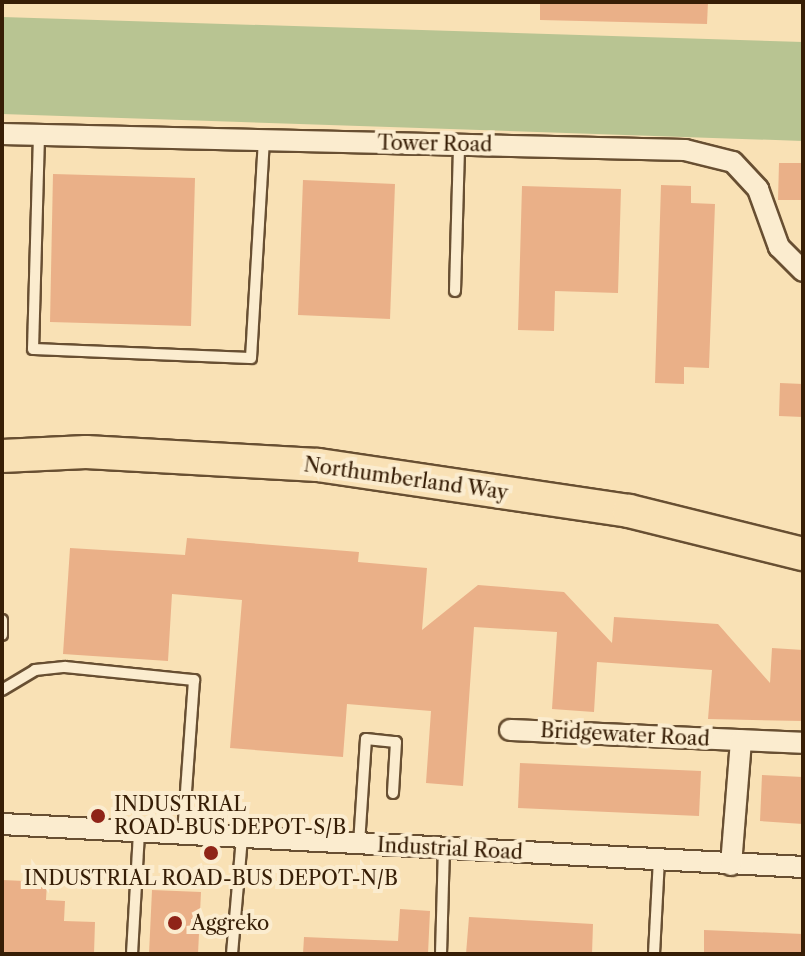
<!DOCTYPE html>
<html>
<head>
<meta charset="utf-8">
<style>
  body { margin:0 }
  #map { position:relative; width:805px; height:956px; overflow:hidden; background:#f9e1b5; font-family:"Libre Caslon Text",serif }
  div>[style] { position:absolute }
  .green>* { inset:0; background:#b8c492 }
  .building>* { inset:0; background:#eab088 }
  .roads { filter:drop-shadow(2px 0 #684f32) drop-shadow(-2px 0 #684f32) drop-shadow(0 2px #684f32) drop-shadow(0 -2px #684f32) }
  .lane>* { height:10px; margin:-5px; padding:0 5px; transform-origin:5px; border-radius:5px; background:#fbeccf }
  .street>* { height:20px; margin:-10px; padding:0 10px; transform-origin:10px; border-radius:10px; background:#fbeccf }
  .primary>* { height:32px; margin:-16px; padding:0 16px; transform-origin:16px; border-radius:16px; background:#f9e1b5 }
  .dots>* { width:22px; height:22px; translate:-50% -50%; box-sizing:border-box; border:4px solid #fbeccf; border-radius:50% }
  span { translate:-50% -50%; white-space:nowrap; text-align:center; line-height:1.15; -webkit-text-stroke:8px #fbeccf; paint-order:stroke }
  .street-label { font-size:20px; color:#371e06 }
  .poi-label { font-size:20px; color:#371e06 }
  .left { translate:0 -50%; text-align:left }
  .frame { position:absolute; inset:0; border:4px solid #371e06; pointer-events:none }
</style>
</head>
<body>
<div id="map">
  <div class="green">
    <i style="clip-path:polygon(2px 17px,803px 42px,803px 141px,2px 114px)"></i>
  </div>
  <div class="building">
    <i style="clip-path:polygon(540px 2px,708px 2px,707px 24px,540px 20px)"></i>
    <i style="clip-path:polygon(779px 163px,803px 163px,803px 200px,778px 200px)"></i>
    <i style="clip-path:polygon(53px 174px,195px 178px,191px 326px,50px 322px)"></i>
    <i style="clip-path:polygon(303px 180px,395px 184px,390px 319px,298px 315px)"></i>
    <i style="clip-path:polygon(661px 185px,691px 186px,691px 203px,715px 204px,709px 368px,684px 367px,684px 384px,655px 383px)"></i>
    <i style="clip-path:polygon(522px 186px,621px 189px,618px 293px,555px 291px,554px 331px,518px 330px)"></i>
    <i style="clip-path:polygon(780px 383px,803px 384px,803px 417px,779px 416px)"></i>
    <i style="clip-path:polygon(187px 538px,359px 552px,358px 562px,427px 568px,422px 630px,478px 585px,564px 592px,612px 643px,614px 617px,718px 624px,770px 683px,772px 648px,803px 650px,803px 721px,708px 719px,712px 670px,597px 662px,594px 712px,552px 709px,557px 632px,474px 627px,463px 786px,426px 783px,431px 711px,347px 704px,343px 757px,230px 748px,242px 600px,172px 594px,168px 661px,63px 654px,70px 548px,185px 555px)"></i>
    <i style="clip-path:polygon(520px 763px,701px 771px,699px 816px,518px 808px)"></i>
    <i style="clip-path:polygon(762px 775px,803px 777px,803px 824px,760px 821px)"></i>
    <i style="clip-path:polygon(2px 880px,47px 882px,46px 900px,65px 901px,64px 921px,95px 922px,94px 954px,2px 954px)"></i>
    <i style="clip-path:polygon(152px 890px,201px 892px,198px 954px,149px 954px)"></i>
    <i style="clip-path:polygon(400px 909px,430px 911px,428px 954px,303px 954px,304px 937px,398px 941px)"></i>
    <i style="clip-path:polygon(469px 917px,593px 924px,592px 954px,466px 954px)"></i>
    <i style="clip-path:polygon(704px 930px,803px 934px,803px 954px,704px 954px)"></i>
  </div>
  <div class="roads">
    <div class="lane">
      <i style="left:39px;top:135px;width:214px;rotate:91.6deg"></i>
      <i style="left:33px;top:349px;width:218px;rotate:2.4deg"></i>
      <i style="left:251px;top:358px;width:218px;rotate:-86.6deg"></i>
      <i style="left:455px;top:291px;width:146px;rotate:-88.4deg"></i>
      <i style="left:2px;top:620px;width:15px;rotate:90deg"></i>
      <i style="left:2px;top:690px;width:39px;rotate:-31deg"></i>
      <i style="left:35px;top:670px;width:30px;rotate:-6deg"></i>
      <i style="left:65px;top:667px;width:130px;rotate:5.8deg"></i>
      <i style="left:194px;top:680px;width:154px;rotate:94.1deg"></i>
      <i style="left:359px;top:844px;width:105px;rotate:-86.2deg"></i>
      <i style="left:366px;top:739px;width:30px;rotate:6deg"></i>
      <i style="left:396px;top:742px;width:51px;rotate:93.4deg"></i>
      <i style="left:132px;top:954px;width:122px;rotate:-86.7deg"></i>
      <i style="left:232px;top:954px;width:117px;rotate:-85.1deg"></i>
      <i style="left:441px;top:954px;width:105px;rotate:-88.4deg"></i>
      <i style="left:654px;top:954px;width:94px;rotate:-87deg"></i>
    </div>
    <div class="street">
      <i style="left:2px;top:134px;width:683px;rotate:1.34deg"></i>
      <i style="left:685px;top:150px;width:49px;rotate:14deg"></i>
      <i style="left:733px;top:162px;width:37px;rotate:47deg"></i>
      <i style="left:758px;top:189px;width:62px;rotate:70.1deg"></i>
      <i style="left:779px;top:247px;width:34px;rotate:45deg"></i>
      <i style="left:510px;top:730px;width:293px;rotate:2.5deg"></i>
      <i style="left:2px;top:824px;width:802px;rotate:3.07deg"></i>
      <i style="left:731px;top:865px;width:125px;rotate:-85.4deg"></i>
    </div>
    <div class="primary">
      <i style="left:2px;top:456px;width:84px;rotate:-2.7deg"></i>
      <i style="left:86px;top:452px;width:232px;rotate:3.2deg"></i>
      <i style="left:318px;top:465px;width:314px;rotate:8.4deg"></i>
      <i style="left:629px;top:511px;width:179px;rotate:13.9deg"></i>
    </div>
  </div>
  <div class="dots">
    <i style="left:98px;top:816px;background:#8f2418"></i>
    <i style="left:211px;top:853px;background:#8f2418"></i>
    <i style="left:175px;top:923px;background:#8f2418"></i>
  </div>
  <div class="street-label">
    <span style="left:435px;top:144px;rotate:1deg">Tower Road</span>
    <span style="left:406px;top:479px;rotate:8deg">Northumberland Way</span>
    <span style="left:625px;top:735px;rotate:3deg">Bridgewater Road</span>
    <span style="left:450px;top:849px;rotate:3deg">Industrial Road</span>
  </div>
  <div class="poi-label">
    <span class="left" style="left:114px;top:816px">INDUSTRIAL<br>ROAD-BUS DEPOT-S/B</span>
    <span style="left:211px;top:878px">INDUSTRIAL ROAD-BUS DEPOT-N/B</span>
    <span class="left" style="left:191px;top:923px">Aggreko</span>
  </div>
  <div class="frame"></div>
</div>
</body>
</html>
